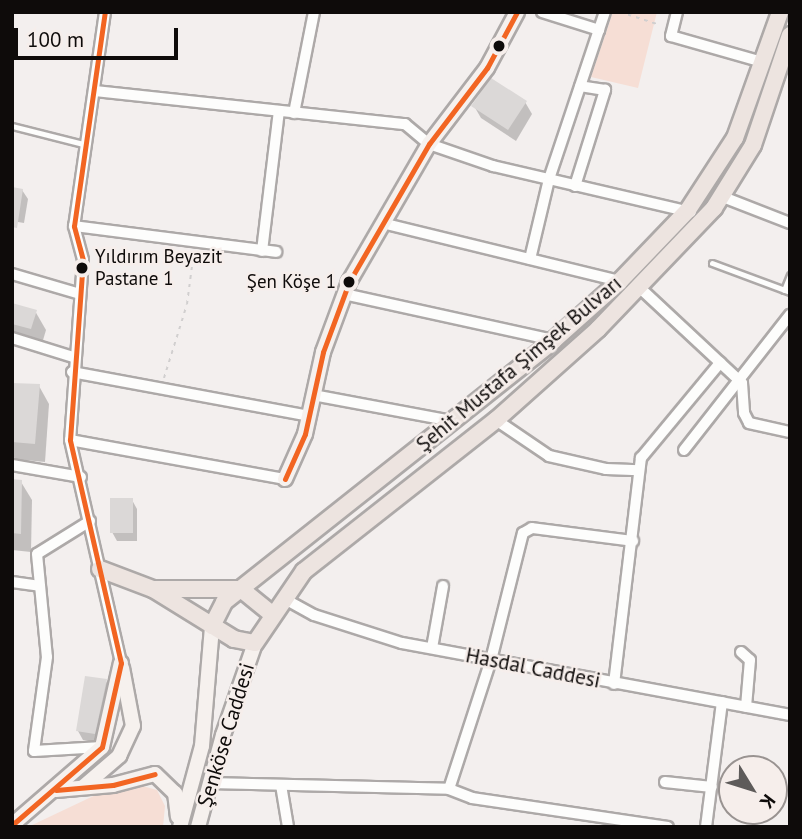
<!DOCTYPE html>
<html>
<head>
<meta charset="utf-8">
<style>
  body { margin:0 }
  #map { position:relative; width:802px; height:839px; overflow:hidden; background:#f3efee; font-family:"PT Sans",sans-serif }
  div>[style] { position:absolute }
  .green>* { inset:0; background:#f6ded5 }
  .shadow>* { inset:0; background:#0003 }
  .building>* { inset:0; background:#dbd8d7 }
  .path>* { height:2px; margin-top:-1px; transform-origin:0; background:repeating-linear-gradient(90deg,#d1cfcf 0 3.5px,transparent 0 8.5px) }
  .roads { filter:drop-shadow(2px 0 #ada9a8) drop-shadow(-2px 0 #ada9a8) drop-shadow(0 2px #ada9a8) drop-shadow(0 -2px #ada9a8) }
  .lane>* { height:5px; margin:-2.5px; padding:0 2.5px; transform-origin:2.5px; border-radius:2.5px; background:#fdfdfc }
  .street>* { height:10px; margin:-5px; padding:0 5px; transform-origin:5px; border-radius:5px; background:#fdfdfc }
  .secondary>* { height:14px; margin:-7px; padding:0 7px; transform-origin:7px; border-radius:7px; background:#f6f1ee }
  .primary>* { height:16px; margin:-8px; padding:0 8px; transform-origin:8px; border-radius:8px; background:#ede4e0 }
  .bus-1>* { height:5px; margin:-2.5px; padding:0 2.5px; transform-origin:2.5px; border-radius:2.5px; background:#f26522 }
  .dots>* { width:19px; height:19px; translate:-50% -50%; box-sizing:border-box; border:4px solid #f6eeeb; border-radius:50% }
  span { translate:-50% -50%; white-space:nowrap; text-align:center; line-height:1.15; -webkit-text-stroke:5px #f6eeeb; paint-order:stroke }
  .bus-label { font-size:19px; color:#0e0b0a }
  .left { translate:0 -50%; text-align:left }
  .right { translate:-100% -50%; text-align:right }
  .street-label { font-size:21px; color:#0e0b0a }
  .frame { position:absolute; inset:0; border:14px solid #0e0b0a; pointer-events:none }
  .north { position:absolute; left:718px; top:755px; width:70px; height:70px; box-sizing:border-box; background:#f6eeeb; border:2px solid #999391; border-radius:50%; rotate:128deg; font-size:19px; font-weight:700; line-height:28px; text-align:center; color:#0e0b0a }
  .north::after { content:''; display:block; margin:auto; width:24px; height:32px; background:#5e5b5a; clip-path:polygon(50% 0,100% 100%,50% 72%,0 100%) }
  .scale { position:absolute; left:14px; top:28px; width:164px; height:32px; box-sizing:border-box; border:4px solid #0e0b0a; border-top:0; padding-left:9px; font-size:21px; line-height:24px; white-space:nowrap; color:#0e0b0a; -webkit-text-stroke:5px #f6eeeb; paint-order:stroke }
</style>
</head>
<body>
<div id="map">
  <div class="green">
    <i style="clip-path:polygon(613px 12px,657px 12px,638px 88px,591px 77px)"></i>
    <i style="clip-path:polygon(139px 785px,157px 790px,165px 806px,163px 827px,28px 827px,106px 790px)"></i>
  </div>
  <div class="shadow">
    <i style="clip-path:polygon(525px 102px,532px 114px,516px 141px,481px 118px,474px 106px)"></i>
    <i style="clip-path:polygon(22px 190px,28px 199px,24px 223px,12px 221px)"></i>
    <i style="clip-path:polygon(12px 305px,35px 311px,46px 330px,41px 347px,12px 339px)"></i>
    <i style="clip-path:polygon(12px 385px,39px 386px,49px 404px,45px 462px,15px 459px,12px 454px)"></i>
    <i style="clip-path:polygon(12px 481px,21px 482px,32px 500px,31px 552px,12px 550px)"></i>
    <i style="clip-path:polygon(132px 500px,137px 509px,137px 541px,117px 541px,112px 532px)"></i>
    <i style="clip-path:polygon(106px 681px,111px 690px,100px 743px,83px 740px,78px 731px)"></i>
  </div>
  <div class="building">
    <i style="clip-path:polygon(491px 78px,527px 101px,508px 130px,471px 106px)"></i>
    <i style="clip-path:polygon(12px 187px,23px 189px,17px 228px,12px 227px)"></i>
    <i style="clip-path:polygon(12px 303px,37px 310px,31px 329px,12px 324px)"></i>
    <i style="clip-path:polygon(12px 383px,40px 384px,35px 444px,12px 442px)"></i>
    <i style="clip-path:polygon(12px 479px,22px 480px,21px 534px,12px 533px)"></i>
    <i style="clip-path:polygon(110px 498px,133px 498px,133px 533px,110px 533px)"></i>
    <i style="clip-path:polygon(85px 676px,107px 679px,95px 734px,76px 731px)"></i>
  </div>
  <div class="path">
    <i style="left:620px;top:12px;width:38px;rotate:18deg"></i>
    <i style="left:164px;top:378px;width:77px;rotate:-72.7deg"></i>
    <i style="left:187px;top:304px;width:53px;rotate:-82.5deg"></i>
  </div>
  <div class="roads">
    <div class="lane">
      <i style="left:12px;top:126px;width:77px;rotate:14.2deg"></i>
      <i style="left:712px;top:263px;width:83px;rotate:20.4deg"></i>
      <i style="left:784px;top:290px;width:16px;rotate:-68deg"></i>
    </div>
    <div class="street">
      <i style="left:105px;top:12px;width:216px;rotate:98.2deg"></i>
      <i style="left:74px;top:226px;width:35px;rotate:75deg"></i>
      <i style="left:83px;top:260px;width:180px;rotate:94.1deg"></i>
      <i style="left:70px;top:440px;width:229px;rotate:77.1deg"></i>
      <i style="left:542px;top:12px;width:60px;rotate:17.5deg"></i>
      <i style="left:677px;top:12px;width:25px;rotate:104deg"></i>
      <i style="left:671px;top:36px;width:95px;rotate:15.9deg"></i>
      <i style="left:95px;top:91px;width:312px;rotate:6.1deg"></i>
      <i style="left:405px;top:124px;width:31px;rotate:40deg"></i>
      <i style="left:429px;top:144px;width:68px;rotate:19deg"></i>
      <i style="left:493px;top:166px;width:203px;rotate:13.1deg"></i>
      <i style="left:294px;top:113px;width:103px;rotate:-78.8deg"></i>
      <i style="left:575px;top:186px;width:101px;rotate:-72.6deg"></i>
      <i style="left:605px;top:90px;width:25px;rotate:-171deg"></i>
      <i style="left:723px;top:197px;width:72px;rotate:21.2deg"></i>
      <i style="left:382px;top:223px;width:245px;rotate:13.7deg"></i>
      <i style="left:74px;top:226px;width:204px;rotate:7.3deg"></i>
      <i style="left:262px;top:251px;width:141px;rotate:-83.1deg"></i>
      <i style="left:530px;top:259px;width:82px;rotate:-76.6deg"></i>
      <i style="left:549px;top:179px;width:176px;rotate:-71.5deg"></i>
      <i style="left:12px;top:274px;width:71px;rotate:16.4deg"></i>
      <i style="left:639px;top:287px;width:141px;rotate:43deg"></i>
      <i style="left:742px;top:383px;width:30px;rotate:86deg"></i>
      <i style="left:744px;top:413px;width:11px;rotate:63deg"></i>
      <i style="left:749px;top:423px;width:42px;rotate:12.4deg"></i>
      <i style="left:344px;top:294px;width:215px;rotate:12.4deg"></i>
      <i style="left:12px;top:338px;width:64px;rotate:17.3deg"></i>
      <i style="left:72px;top:372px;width:241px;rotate:10.5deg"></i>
      <i style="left:313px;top:395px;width:141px;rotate:10.6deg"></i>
      <i style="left:496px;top:420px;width:64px;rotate:34.2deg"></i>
      <i style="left:549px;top:456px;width:58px;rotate:12.8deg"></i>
      <i style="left:606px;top:469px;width:33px;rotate:2deg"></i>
      <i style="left:70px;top:440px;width:219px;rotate:10.3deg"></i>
      <i style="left:684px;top:450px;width:172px;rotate:-51.9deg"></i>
      <i style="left:12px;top:465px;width:70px;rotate:9.9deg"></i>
      <i style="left:90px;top:521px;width:62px;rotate:148.1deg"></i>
      <i style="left:37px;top:554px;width:103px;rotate:84.5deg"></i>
      <i style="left:47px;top:657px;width:95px;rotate:97.9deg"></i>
      <i style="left:34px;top:751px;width:68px;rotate:-3.4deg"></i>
      <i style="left:12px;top:582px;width:28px;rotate:8deg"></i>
      <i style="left:283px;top:598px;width:35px;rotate:29deg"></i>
      <i style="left:314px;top:615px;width:92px;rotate:17.7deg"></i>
      <i style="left:402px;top:643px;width:395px;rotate:10.5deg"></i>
      <i style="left:432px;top:648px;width:63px;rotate:-79.9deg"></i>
      <i style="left:741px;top:652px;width:12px;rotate:42deg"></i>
      <i style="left:750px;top:660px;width:47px;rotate:94.9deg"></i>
      <i style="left:614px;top:684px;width:228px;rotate:-83.2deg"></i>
      <i style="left:641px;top:458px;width:124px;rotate:-50.3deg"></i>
      <i style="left:665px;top:782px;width:47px;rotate:6.1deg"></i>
      <i style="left:210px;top:783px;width:239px;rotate:1.4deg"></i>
      <i style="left:449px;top:789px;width:136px;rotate:-72deg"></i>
      <i style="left:491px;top:660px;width:131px;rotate:-75.9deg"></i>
      <i style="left:523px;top:533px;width:10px;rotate:-29deg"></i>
      <i style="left:532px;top:528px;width:102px;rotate:7.3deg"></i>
      <i style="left:281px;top:785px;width:43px;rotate:80.5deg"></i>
      <i style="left:449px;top:789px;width:25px;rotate:21deg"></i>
      <i style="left:472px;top:798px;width:198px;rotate:8.4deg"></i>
      <i style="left:706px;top:827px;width:126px;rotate:-82.7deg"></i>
    </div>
    <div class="secondary">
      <i style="left:285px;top:479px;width:49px;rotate:-66deg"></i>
      <i style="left:305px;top:434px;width:84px;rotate:-77.6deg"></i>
      <i style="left:323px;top:352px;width:75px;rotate:-69.6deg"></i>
      <i style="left:349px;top:282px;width:160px;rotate:-59.9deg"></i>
      <i style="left:429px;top:144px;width:96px;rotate:-52.7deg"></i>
      <i style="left:487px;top:68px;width:64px;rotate:-61.8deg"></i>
      <i style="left:83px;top:787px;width:48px;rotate:-40.7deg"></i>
      <i style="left:119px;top:756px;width:33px;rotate:-65deg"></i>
      <i style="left:133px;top:726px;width:59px;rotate:-100.7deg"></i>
      <i style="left:56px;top:790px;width:57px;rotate:-5deg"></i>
      <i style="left:113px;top:785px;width:43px;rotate:-14.7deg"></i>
      <i style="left:155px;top:774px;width:28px;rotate:44deg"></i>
      <i style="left:175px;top:793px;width:24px;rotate:83deg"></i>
      <i style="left:12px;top:825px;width:119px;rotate:-40.9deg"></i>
      <i style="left:102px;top:747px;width:86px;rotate:-77.3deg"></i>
      <i style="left:180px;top:827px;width:84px;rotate:-74.8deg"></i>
      <i style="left:202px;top:746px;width:120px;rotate:-85.2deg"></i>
      <i style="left:198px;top:827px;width:95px;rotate:-74.8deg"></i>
      <i style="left:223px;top:735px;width:97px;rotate:-70.8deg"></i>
    </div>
    <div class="primary">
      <i style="left:100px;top:569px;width:57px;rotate:20.7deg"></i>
      <i style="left:153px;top:589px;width:95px;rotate:31.7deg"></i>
      <i style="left:234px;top:639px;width:21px;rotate:11deg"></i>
      <i style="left:255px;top:643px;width:87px;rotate:-55.8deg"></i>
      <i style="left:304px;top:571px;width:244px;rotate:-38.2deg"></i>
      <i style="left:496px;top:420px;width:137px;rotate:-41.7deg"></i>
      <i style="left:598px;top:329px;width:168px;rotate:-46.2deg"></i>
      <i style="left:714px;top:208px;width:74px;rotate:-58.2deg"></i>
      <i style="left:753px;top:145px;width:116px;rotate:-71.4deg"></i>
      <i style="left:154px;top:589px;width:87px"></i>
      <i style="left:241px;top:589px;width:40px;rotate:39deg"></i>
      <i style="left:212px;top:626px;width:27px;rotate:-63deg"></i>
      <i style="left:224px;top:602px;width:421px;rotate:-38.4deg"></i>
      <i style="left:554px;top:340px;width:89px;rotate:-41.8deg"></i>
      <i style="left:620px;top:281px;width:98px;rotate:-46.2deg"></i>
      <i style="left:688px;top:210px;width:86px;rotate:-56.9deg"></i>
      <i style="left:735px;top:138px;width:134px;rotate:-70.3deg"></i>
    </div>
  </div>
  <div class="bus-1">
    <i style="left:285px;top:479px;width:49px;rotate:-66deg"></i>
    <i style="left:305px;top:434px;width:84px;rotate:-77.6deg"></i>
    <i style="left:323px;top:352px;width:75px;rotate:-69.6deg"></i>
    <i style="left:349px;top:282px;width:160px;rotate:-59.9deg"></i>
    <i style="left:429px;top:144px;width:96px;rotate:-52.7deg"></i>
    <i style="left:487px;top:68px;width:64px;rotate:-61.8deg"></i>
    <i style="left:56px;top:790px;width:57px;rotate:-5deg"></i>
    <i style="left:113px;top:785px;width:43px;rotate:-14.7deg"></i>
    <i style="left:12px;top:825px;width:119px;rotate:-40.9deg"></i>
    <i style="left:102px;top:747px;width:86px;rotate:-77.3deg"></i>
    <i style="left:121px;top:663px;width:229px;rotate:-102.9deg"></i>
    <i style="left:70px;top:440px;width:180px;rotate:-85.9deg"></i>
    <i style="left:83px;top:260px;width:35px;rotate:-105deg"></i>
    <i style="left:74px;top:226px;width:216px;rotate:-81.8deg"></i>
  </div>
  <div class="dots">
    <i style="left:499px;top:46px;background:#0e0b0a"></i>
    <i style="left:82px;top:268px;background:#0e0b0a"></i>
    <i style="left:349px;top:282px;background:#0e0b0a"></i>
  </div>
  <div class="bus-label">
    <span class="left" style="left:95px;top:268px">Yıldırım Beyazit<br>Pastane 1</span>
    <span class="right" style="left:336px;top:282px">Şen Köşe 1</span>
  </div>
  <div class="street-label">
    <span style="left:519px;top:364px;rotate:-40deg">Şehit Mustafa Şimşek Bulvarı</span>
    <span style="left:533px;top:668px;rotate:11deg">Hasdal Caddesi</span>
    <span style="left:226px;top:735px;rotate:-73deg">Şenköse Caddesi</span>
  </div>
  <div class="frame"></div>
  <div class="north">K</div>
  <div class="scale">100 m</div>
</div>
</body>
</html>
